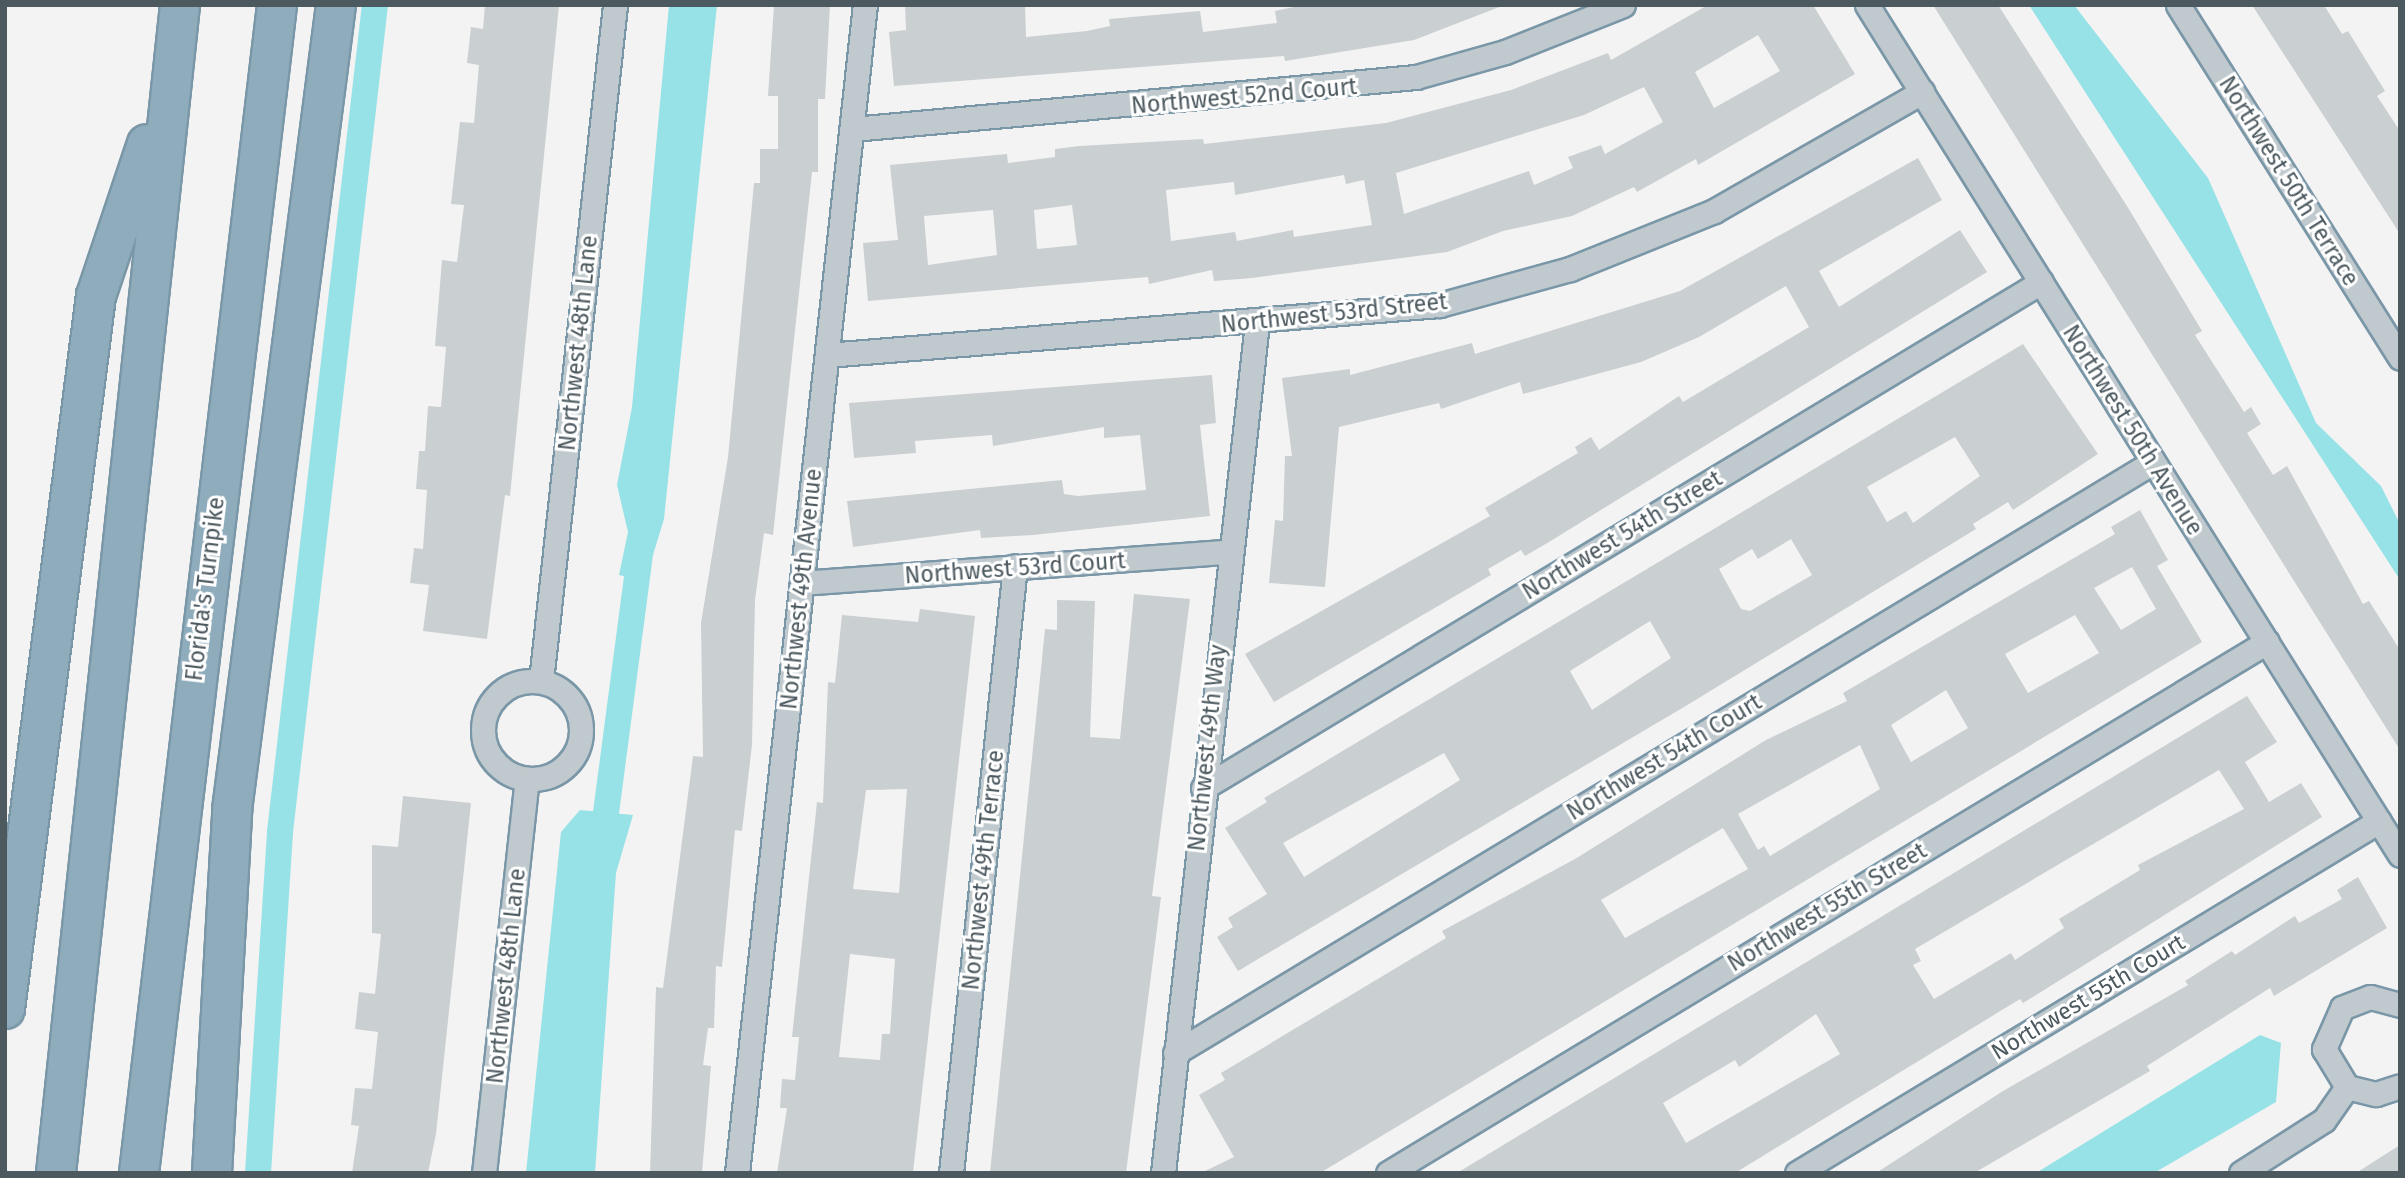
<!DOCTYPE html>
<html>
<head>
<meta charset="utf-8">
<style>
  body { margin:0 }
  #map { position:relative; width:2405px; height:1178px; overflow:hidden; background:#f4f3f3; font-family:"Fira Sans",sans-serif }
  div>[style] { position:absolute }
  .water>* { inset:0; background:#97e2e6 }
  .canal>* { height:26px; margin:-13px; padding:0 13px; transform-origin:13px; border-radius:13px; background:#97e2e6 }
  .building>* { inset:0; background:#cacfd1 }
  .roads { filter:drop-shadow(2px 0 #7a97a8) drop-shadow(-2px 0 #7a97a8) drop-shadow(0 2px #7a97a8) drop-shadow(0 -2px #7a97a8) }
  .minor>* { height:23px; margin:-11.5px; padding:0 11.5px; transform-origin:11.5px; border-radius:11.5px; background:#c0c9cd }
  .minor>.ring { margin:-11.5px; padding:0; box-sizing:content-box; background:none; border:23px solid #c0c9cd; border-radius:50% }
  .motorway>* { height:38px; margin:-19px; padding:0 19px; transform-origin:19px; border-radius:19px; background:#8facbc }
  span { translate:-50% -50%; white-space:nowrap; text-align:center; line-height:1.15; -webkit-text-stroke:6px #fff; paint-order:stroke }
  .street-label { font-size:23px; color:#4c595f }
  .frame { position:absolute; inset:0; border:7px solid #4c595f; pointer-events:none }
</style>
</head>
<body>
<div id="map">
  <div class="water">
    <i style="clip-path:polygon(669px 5px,717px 5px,664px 519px,645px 581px,619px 575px,628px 532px,617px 485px,632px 407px)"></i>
    <i style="clip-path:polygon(2029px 5px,2074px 5px,2208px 178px,2316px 423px,2381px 486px,2400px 524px,2400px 580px)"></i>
    <i style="clip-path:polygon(580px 810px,633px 815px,616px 873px,595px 1173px,526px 1173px,561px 832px)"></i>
    <i style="clip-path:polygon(2260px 1035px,2281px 1043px,2276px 1102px,2154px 1173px,2036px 1173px)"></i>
  </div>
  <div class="canal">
    <i style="left:602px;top:843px;width:301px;rotate:-82.5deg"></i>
    <i style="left:258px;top:1173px;width:342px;rotate:-86.3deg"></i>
    <i style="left:280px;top:832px;width:832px;rotate:-83.45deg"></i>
  </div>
  <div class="building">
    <i style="clip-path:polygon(485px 5px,559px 5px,510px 496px,505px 495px,487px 639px,423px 631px,429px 585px,410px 583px,414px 548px,423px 549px,427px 490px,416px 489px,419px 451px,425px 451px,428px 406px,441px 407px,446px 347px,435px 346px,442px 260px,457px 262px,464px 205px,451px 204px,460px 122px,474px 123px,479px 65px,467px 63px,471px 27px,483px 29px)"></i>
    <i style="clip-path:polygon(774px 5px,830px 5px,825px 99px,818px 99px,818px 172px,812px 172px,773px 535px,764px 533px,755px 600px,752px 745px,742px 831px,735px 830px,722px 967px,716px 966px,714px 1028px,708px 1028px,703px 1065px,711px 1066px,702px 1173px,650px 1173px,656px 987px,663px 988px,693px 756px,703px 757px,701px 623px,728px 457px,754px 183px,760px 183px,760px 149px,778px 149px,778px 96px,768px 96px)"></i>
    <i style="clip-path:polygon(905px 5px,1025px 5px,1026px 37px,1087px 31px,1110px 26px,1109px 19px,1200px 11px,1203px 32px,1277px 23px,1275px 11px,1303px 5px,1502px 6px,1414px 40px,1285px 61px,1284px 56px,894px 86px,889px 32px,906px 30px)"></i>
    <i style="clip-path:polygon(evenodd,1708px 5px,1813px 5px,1855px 74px,1698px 165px,1696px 159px,1637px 192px,1634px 187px,1572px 216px,1503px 231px,1447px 252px,1252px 278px,1214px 281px,1212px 270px,1149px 284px,1148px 277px,868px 301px,863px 243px,898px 240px,890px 165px,1007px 154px,1008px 163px,1055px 157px,1055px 149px,1079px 146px,1203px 139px,1204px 144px,1386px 123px,1511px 90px,1608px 53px,1611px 60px,1708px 5px,1758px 35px,1780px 71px,1714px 108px,1695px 72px,1758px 35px,1708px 5px,1644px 87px,1663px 122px,1605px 154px,1601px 145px,1568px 157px,1573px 168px,1534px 185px,1529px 171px,1404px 214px,1396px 173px,1584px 115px,1644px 87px,1708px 5px,1344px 175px,1346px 184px,1364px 180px,1372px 225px,1294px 237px,1293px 230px,1237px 241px,1235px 232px,1171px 241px,1166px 190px,1234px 182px,1235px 195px,1344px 175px,1708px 5px,1072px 205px,1077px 245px,1037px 249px,1034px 210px,1072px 205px,1708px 5px,993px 210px,997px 255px,928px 265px,924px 216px,993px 210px)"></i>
    <i style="clip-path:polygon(1933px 5px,1998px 5px,2127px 206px,2202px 331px,2195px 335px,2244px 412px,2251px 407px,2261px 424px,2247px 433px,2273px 475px,2287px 466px,2363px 604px,2369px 601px,2400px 650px,2400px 750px)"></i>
    <i style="clip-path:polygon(2252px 5px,2324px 5px,2342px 34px,2348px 31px,2385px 91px,2377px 96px,2400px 131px,2400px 234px)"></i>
    <i style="clip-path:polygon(1918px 158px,1942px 200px,1819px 271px,1839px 307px,1960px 230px,1987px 272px,1549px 542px,1525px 556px,1521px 550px,1488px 569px,1491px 575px,1274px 702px,1245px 654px,1490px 516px,1485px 508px,1578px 453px,1575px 447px,1591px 437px,1599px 450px,1679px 396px,1683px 402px,1809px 327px,1786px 286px,1699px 337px,1641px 362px,1523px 394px,1520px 382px,1441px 409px,1439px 403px,1339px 427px,1325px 587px,1269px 583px,1275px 520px,1283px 521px,1285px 456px,1292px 456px,1282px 378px,1350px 369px,1350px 375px,1472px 343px,1475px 354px,1680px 291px)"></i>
    <i style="clip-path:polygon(evenodd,2023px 344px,2098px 454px,2013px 510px,2008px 502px,1973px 524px,1976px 529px,1689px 704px,1238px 971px,1217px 937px,1233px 927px,1228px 918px,1267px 894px,1225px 828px,1267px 802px,1264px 798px,2023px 344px,1955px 437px,1980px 476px,1913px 523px,1906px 511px,1887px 522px,1867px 487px,1955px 437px,2023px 344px,1791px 539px,1812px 575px,1750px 611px,1741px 609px,1719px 569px,1752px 549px,1758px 559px,1791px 539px,2023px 344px,1650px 621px,1671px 658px,1592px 710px,1570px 671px,1650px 621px,2023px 344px,1444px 753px,1460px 780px,1304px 877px,1283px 843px,1444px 753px)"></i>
    <i style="clip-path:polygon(1212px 375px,1216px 423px,1200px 425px,1210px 516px,1033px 535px,981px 538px,980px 530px,853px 547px,847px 501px,1062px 480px,1064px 494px,1078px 496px,1146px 490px,1140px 435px,1104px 438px,1104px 427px,993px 446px,992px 435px,915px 441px,916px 453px,854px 458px,849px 403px)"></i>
    <i style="clip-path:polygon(evenodd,2140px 510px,2168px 560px,2157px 566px,2202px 642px,1320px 1173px,1201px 1173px,1234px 1157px,1199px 1095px,1225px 1080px,1221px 1073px,1446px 938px,1442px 931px,1575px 859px,1766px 740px,1847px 701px,1843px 693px,2115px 534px,2111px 527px,2140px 510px,2132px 567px,2156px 609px,2121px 630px,2094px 588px,2132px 567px,2140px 510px,2075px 615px,2099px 653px,2028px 693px,2005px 654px,2075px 615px,2140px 510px,1946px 690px,1968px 728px,1911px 762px,1891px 725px,1946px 690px,2140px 510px,1860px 745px,1880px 789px,1770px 856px,1764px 846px,1758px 850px,1738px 814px,1860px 745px,2140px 510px,1723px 828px,1748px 869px,1625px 938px,1601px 900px,1723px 828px)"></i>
    <i style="clip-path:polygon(1134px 594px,1190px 599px,1152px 896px,1161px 897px,1126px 1173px,990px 1173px,1045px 629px,1057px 630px,1057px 600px,1095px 601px,1090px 737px,1120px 739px)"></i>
    <i style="clip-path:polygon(evenodd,920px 609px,975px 616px,913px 1173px,777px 1173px,787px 1108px,780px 1108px,782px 1079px,795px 1080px,799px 1037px,792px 1037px,817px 802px,823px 803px,828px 682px,835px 683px,842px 615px,918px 622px,920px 609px,907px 789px,899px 893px,853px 889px,866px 790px,907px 789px,920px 609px,850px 954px,895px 959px,890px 1034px,882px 1034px,880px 1060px,839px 1057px,850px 954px)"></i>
    <i style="clip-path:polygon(evenodd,2247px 696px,2277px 742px,2245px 762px,2269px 802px,2301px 783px,2322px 817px,2023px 1003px,2020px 999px,1735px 1173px,1457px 1173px,2247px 696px,2219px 770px,2244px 809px,2138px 865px,2140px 870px,2059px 919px,2064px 928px,2015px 960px,2011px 953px,1934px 999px,1913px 965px,1921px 961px,1915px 949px,2219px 770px,2247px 696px,1816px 1014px,1840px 1054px,1686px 1143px,1663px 1103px,1735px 1060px,1739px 1067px,1816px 1014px)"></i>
    <i style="clip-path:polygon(403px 796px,471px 803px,436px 1134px,428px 1173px,352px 1173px,359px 1126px,351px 1125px,355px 1088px,372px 1089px,378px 1032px,355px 1029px,359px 992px,375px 994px,381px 934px,372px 933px,372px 845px,398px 847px)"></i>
    <i style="clip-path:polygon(2358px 877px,2387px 928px,2274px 996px,2270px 988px,2147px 1066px,2150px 1071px,1974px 1173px,1876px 1173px,2003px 1091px,2188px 985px,2185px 981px,2232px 951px,2235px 955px,2295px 916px,2299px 923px,2342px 899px,2337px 890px)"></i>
    <i style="clip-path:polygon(2400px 1145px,2400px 1173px,2356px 1173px)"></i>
  </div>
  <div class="roads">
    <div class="minor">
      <i style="left:1867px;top:5px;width:1003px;rotate:57.91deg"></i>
      <i style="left:2178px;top:5px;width:417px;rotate:57.8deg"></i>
      <i style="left:853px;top:129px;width:565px;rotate:-5.28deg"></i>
      <i style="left:1416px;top:77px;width:92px;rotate:-15.7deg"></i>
      <i style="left:1505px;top:52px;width:127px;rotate:-21.7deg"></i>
      <i style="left:827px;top:355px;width:614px;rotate:-4.67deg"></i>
      <i style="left:1439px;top:305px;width:136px;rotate:-15.4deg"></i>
      <i style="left:1570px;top:269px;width:155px;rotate:-21.9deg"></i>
      <i style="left:1714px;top:211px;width:240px;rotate:-29.8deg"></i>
      <i style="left:802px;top:583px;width:428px;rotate:-4.2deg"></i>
      <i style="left:541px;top:681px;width:680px;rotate:-83.75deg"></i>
      <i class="ring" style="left:483px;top:681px;width:75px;height:75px"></i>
      <i style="left:1203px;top:788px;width:979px;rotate:-31.12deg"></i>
      <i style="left:2400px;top:1005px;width:31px;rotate:-165deg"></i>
      <i style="left:2370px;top:997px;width:30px;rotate:159deg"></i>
      <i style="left:2342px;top:1008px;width:45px;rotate:113.7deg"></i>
      <i style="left:2324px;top:1049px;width:44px;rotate:58.8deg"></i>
      <i style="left:2347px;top:1087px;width:30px;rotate:14deg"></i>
      <i style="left:2376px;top:1094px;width:25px;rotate:-18deg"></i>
      <i style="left:1175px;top:1053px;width:1143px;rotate:-31.14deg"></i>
      <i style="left:484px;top:1173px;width:396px;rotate:-83.8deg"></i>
      <i style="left:737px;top:1173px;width:1175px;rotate:-83.75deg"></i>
      <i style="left:951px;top:1173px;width:610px;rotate:-83.98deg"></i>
      <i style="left:1163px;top:1173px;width:855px;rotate:-83.69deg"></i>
      <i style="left:1388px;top:1173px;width:1027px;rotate:-31.14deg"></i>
      <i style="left:1797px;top:1173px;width:680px;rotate:-31.17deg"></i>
      <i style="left:2241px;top:1173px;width:98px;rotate:-32.6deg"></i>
      <i style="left:2324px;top:1120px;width:40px;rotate:-55.1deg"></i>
    </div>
    <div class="motorway">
      <i style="left:5px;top:1009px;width:719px;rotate:-82.73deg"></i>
      <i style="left:96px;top:296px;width:160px;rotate:-71.5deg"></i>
      <i style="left:56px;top:1173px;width:1175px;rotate:-83.94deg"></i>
      <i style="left:139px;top:1173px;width:1176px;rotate:-83.26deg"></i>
      <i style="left:212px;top:1173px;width:364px;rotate:-86.8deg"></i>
      <i style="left:232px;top:810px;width:812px;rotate:-82.64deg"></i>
    </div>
  </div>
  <div class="street-label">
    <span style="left:1244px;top:96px;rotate:-5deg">Northwest 52nd Court</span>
    <span style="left:2289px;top:181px;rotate:58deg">Northwest 50th Terrace</span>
    <span style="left:1334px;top:313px;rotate:-6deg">Northwest 53rd Street</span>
    <span style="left:578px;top:343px;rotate:-84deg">Northwest 48th Lane</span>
    <span style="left:2133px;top:430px;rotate:58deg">Northwest 50th Avenue</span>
    <span style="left:1622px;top:535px;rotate:-31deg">Northwest 54th Street</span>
    <span style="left:1015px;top:568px;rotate:-4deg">Northwest 53rd Court</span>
    <span style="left:205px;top:589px;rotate:-83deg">Florida's Turnpike</span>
    <span style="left:801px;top:589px;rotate:-84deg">Northwest 49th Avenue</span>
    <span style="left:1207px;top:748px;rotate:-84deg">Northwest 49th Way</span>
    <span style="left:1664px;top:757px;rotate:-31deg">Northwest 54th Court</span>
    <span style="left:983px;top:870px;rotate:-84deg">Northwest 49th Terrace</span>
    <span style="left:1827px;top:907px;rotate:-31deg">Northwest 55th Street</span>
    <span style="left:506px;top:976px;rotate:-84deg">Northwest 48th Lane</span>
    <span style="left:2088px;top:997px;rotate:-31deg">Northwest 55th Court</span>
  </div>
  <div class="frame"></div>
</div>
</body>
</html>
